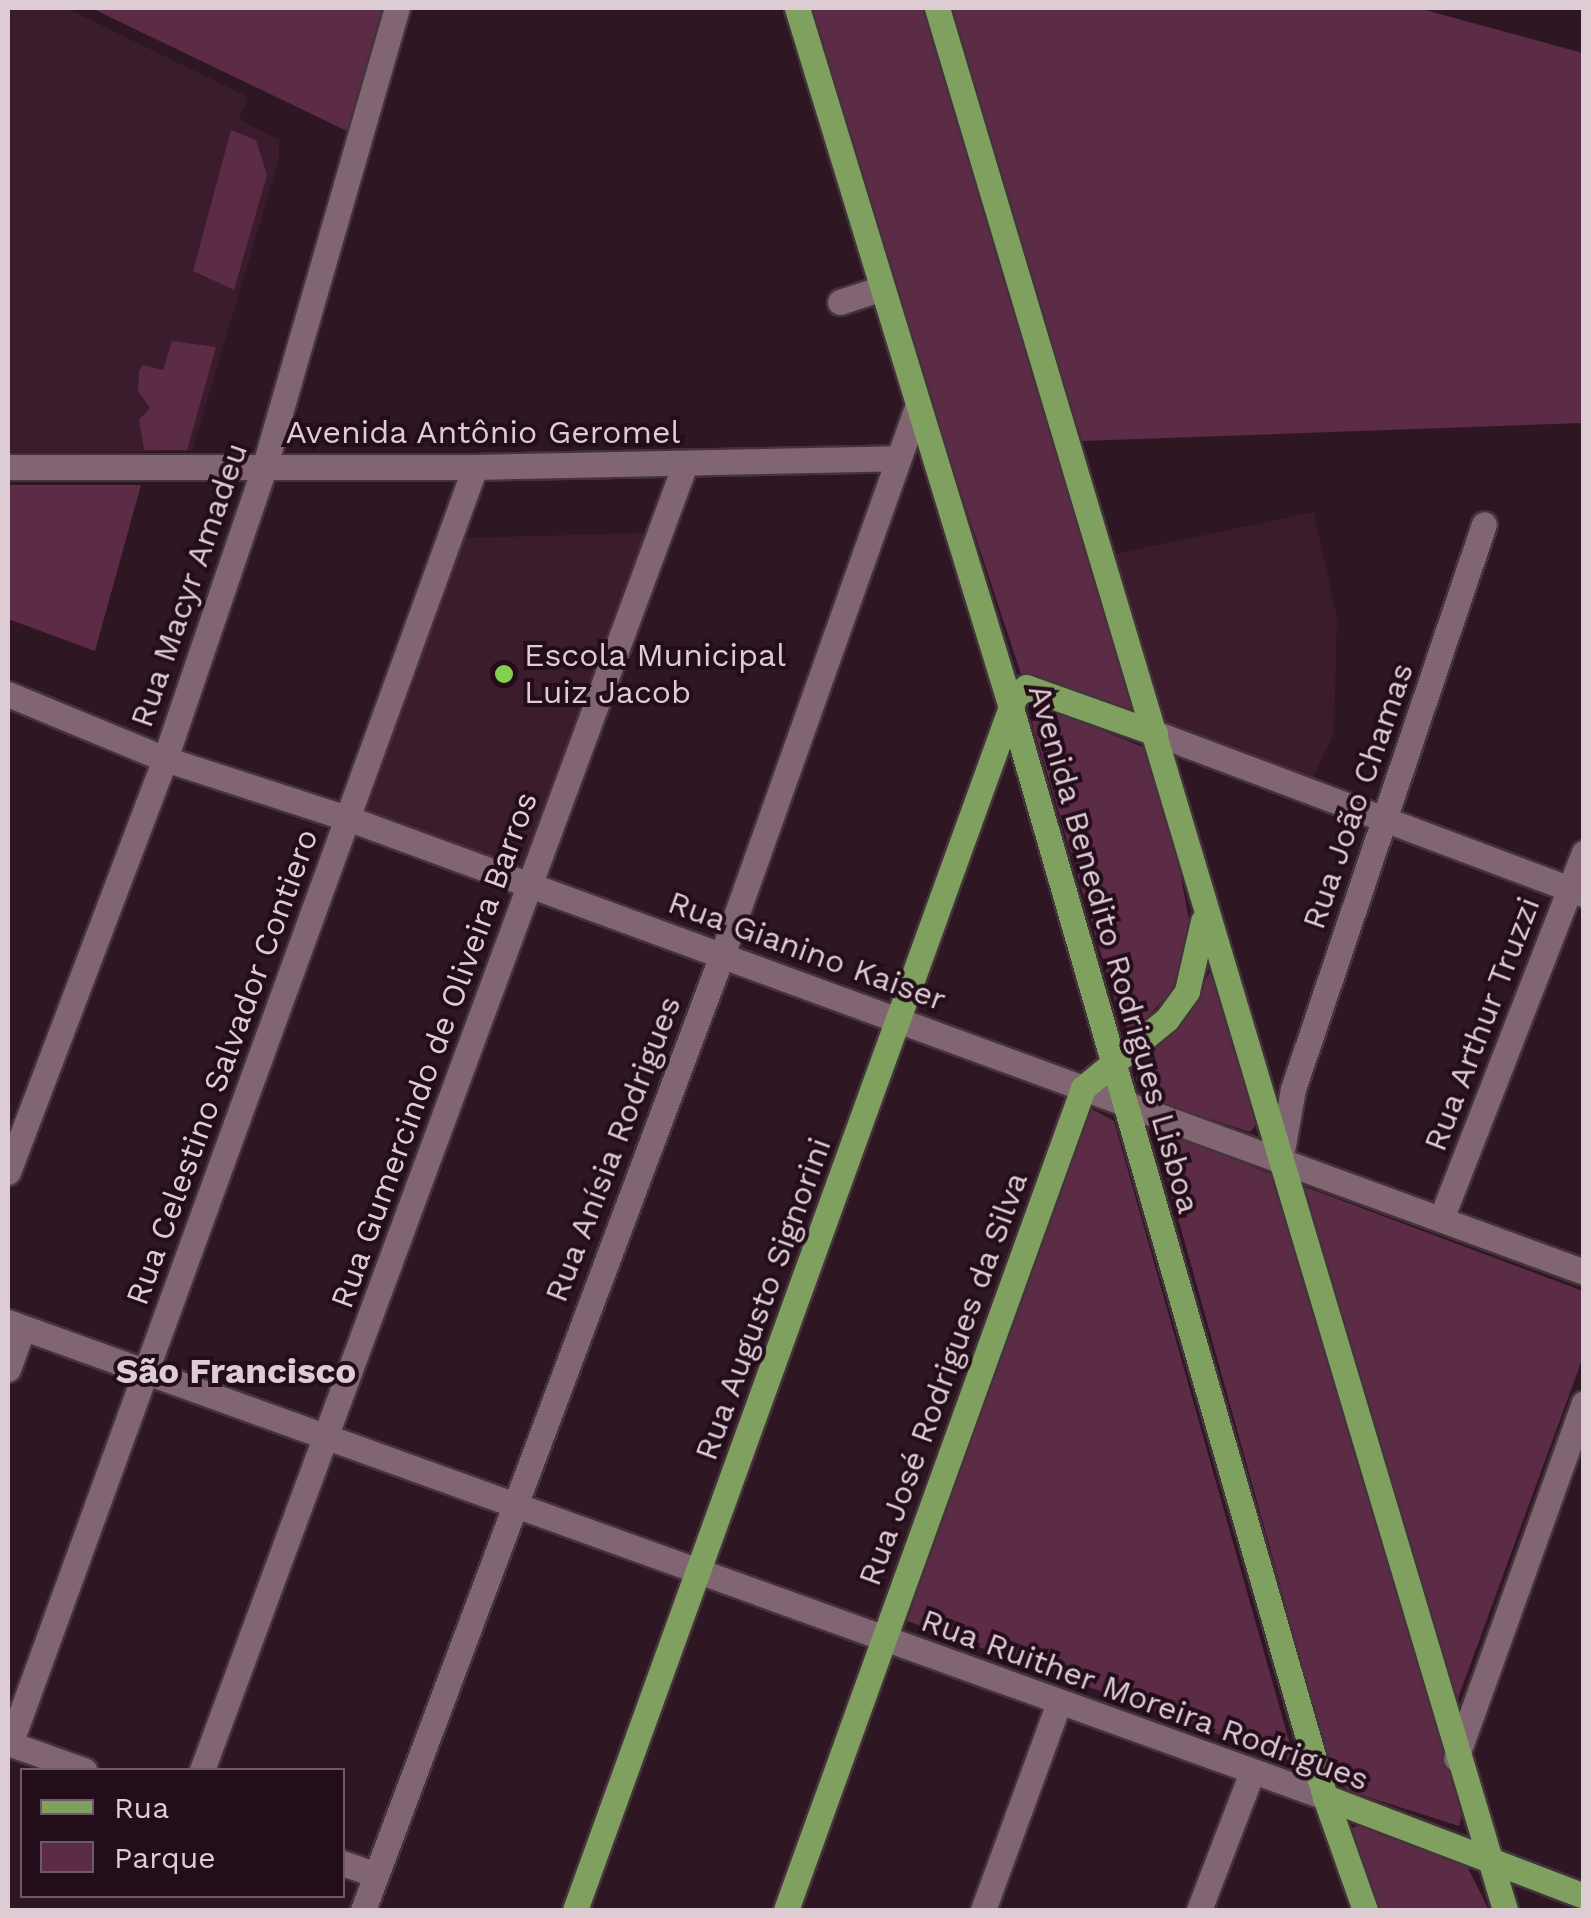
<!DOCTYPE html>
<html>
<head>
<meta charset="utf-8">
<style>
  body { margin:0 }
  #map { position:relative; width:1591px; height:1918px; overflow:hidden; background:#2e1723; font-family:"Work Sans",sans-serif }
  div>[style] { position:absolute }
  .built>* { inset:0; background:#3a1c2c }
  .green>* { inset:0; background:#5c2b46 }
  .roads { filter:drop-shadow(2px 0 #45333c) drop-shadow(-2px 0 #45333c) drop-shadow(0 2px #45333c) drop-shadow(0 -2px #45333c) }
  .minor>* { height:25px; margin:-12.5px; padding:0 12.5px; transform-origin:12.5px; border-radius:12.5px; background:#826573 }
  .major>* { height:25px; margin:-12.5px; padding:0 12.5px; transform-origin:12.5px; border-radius:12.5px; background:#80a05f }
  .dots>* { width:28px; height:28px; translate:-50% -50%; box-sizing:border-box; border:5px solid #240d1a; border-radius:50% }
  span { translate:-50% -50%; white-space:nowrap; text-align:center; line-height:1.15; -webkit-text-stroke:8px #240d1a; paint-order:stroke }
  .street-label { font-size:32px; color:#ddccd4 }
  .poi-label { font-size:32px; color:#ddccd4 }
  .left { translate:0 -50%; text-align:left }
  .neighbourhood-label { font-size:35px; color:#ddccd4; font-weight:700 }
  .frame { position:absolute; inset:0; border:10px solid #ddccd4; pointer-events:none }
  .legend { position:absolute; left:20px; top:1768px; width:325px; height:130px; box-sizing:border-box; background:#240d1a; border:2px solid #6e5964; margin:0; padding:12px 18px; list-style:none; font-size:30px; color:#ddccd4 }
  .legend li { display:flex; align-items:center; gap:20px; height:50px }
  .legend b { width:50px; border:2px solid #6e5964 }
</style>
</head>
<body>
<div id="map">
  <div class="built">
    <i style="clip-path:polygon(8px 8px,66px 8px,248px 97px,239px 119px,279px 140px,279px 159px,192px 451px,8px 454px)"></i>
    <i style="clip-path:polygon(1314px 512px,1337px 618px,1334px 733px,1312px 780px,1167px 725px,1115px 554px)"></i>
    <i style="clip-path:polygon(648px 533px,525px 868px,360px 810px,462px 538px)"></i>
  </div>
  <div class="green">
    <i style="clip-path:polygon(91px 8px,385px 8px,349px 132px)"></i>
    <i style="clip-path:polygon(811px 8px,927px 8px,1135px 708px,1117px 708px,1021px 674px,889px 275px)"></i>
    <i style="clip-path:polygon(950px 8px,1418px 8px,1583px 53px,1583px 423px,1082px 441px)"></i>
    <i style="clip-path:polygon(231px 130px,256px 140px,267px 175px,234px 290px,193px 271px)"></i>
    <i style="clip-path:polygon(172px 341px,216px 347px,187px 450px,144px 450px,139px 420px,150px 408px,138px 391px,139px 371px,143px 365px,163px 370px)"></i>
    <i style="clip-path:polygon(8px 485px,141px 485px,95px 651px,8px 619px)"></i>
    <i style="clip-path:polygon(1042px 706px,1155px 752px,1164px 785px,1189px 920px,1187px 958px,1170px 992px,1134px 1032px,1122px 1024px,1032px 723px)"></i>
    <i style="clip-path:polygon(1212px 968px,1257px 1124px,1250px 1132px,1148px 1099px,1136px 1080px,1140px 1061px,1181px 1024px)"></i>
    <i style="clip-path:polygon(1090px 1108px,1114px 1121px,1295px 1762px,907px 1621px)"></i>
    <i style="clip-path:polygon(1173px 1133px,1275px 1176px,1463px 1811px,1459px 1826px,1349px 1791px,1334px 1778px,1156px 1139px)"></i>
    <i style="clip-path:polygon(1303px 1186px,1583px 1291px,1583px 1357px,1454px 1709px)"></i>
    <i style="clip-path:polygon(1363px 1825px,1465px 1862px,1489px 1910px,1378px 1910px,1350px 1828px)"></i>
  </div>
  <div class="roads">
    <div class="minor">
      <i style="left:840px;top:302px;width:41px;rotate:-18.4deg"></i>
      <i style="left:8px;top:467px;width:467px"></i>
      <i style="left:475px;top:467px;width:423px;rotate:-1.2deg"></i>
      <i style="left:8px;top:694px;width:170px;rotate:22.5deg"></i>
      <i style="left:165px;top:759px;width:191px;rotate:18deg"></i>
      <i style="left:347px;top:818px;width:1318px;rotate:20.15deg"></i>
      <i style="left:1155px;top:733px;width:458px;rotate:20.6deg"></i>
      <i style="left:1280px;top:1162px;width:74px;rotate:-79.9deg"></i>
      <i style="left:1293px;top:1089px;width:596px;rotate:-71.32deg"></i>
      <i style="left:8px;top:1172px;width:442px;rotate:-69.2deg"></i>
      <i style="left:165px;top:759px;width:311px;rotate:-71.2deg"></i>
      <i style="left:265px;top:465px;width:476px;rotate:-73.9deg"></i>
      <i style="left:1441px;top:1219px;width:393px;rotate:-68.7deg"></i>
      <i style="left:8px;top:1322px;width:1400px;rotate:19.83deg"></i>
      <i style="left:8px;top:1369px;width:44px;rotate:-69.9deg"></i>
      <i style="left:8px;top:1743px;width:81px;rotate:19.6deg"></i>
      <i style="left:10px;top:1744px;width:1359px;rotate:-69.99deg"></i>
      <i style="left:1456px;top:1758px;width:377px;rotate:-70.2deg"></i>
      <i style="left:202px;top:1770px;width:1392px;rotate:-69.7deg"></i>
      <i style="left:342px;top:1863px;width:36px;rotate:19deg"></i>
      <i style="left:363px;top:1910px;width:1020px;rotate:-69.4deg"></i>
      <i style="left:722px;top:955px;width:582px;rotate:-70.41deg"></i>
      <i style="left:983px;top:1910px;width:218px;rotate:-69.9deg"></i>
      <i style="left:1199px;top:1910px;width:148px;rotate:-69deg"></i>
    </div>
    <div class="major">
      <i style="left:797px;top:8px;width:735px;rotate:72.99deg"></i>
      <i style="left:1012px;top:711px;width:1130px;rotate:73.92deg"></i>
      <i style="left:1325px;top:1797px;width:120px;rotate:70.5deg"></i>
      <i style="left:937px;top:8px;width:1985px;rotate:73.37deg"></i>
      <i style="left:1325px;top:1797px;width:277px;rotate:20.9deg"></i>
      <i style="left:575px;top:1910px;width:1291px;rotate:-70.08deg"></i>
      <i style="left:1015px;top:696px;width:14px;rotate:-39deg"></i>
      <i style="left:1026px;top:687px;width:137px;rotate:19.6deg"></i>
      <i style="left:786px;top:1910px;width:874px;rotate:-70.13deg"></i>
      <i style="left:1083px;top:1088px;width:109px;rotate:-39.4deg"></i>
      <i style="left:1167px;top:1019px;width:34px;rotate:-54deg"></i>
      <i style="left:1187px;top:991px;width:72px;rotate:-77.1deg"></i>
    </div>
  </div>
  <div class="dots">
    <i style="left:504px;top:674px;background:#82d04f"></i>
  </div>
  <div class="street-label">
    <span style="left:483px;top:432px">Avenida Antônio Geromel</span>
    <span style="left:189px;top:585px;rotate:-71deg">Rua Macyr Amadeu</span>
    <span style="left:1358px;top:796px;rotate:-71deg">Rua João Chamas</span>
    <span style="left:1114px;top:949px;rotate:74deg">Avenida Benedito Rodrigues Lisboa</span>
    <span style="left:807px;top:951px;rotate:20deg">Rua Gianino Kaiser</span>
    <span style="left:1482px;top:1024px;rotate:-69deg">Rua Arthur Truzzi</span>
    <span style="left:434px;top:1050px;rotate:-70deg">Rua Gumercindo de Oliveira Barros</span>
    <span style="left:222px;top:1067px;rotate:-70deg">Rua Celestino Salvador Contiero</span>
    <span style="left:613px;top:1149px;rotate:-69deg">Rua Anísia Rodrigues</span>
    <span style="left:763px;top:1299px;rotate:-70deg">Rua Augusto Signorini</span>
    <span style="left:943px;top:1379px;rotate:-70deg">Rua José Rodrigues da Silva</span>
    <span style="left:1145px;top:1700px;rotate:20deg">Rua Ruither Moreira Rodrigues</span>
  </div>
  <div class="poi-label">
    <span class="left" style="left:524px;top:674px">Escola Municipal<br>Luiz Jacob</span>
  </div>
  <div class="neighbourhood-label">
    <span style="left:236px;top:1371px">São Francisco</span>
  </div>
  <div class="frame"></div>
  <ul class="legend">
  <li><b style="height:12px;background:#80a05f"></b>Rua</li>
  <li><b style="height:28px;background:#5c2b46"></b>Parque</li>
  </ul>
</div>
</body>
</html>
